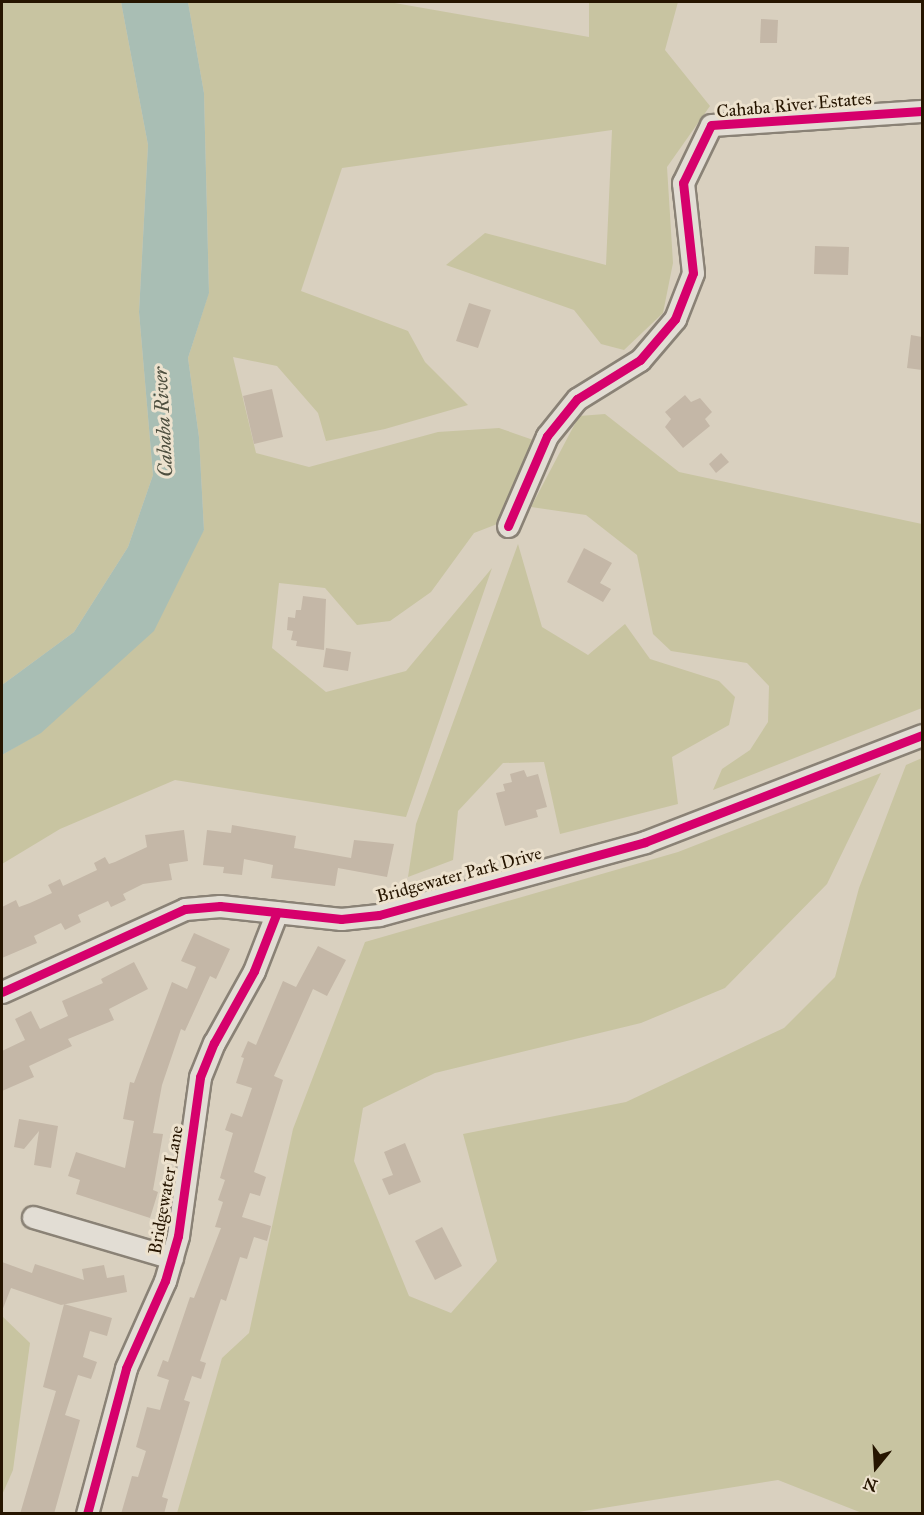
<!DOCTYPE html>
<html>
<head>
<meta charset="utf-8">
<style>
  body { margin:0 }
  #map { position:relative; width:924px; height:1515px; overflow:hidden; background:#d9d0bf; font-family:"IM FELL Great Primer",serif }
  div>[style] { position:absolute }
  .green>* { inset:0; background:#c8c4a1 }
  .water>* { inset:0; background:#a9beb4 }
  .building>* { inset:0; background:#c4b7a7 }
  .roads { filter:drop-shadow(2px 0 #8a8276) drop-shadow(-2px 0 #8a8276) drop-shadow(0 2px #8a8276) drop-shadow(0 -2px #8a8276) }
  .minor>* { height:21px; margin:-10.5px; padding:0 10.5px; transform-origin:10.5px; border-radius:10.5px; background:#e2ddd4 }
  .cycleway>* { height:9px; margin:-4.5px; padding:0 4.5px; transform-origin:4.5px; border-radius:4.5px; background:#d6006c }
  span { translate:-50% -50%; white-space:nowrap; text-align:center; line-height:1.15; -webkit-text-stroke:6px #ede2ce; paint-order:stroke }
  .street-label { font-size:18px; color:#261500 }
  .water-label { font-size:20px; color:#4d4e3e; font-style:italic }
  .frame { position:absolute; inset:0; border:3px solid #261500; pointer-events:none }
  .north { position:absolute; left:846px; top:1437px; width:60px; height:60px; -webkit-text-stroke:4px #ede2ce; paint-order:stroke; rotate:198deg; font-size:16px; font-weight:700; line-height:24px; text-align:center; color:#261500 }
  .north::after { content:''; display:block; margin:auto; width:21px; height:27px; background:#261500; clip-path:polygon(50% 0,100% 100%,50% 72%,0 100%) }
</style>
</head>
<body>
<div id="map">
  <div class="green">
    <i style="clip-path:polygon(2px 2px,121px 2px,148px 145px,139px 312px,153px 475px,128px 547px,74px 632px,2px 685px)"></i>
    <i style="clip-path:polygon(188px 2px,389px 2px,589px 37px,589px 2px,678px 2px,665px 50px,710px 106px,667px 167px,673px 263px,663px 313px,624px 350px,601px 344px,574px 310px,446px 265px,485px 233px,606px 265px,612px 130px,342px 168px,301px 291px,408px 331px,425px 362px,468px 405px,385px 429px,326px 441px,318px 413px,277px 366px,233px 357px,256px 453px,309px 467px,438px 432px,499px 428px,539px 442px,505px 521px,474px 533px,431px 592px,390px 621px,357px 625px,325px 588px,279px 583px,272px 648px,326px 692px,406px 671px,492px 568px,406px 817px,175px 780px,60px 829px,2px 864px,2px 755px,41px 732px,204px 530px,199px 437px,188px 358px,209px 292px,204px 93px)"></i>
    <i style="clip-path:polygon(605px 414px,679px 472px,922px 524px,922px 708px,713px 790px,722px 769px,750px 750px,768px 722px,769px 686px,747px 663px,671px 651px,653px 634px,637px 555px,586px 515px,531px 507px,579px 416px)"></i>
    <i style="clip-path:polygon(518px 544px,542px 627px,588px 655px,625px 624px,650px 659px,719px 681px,735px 697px,729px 725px,672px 757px,678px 804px,560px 834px,544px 762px,503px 763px,458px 811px,453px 860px,408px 877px,416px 824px)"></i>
    <i style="clip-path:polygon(922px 758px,922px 1513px,862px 1513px,778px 1480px,572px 1513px,177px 1513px,222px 1358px,249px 1333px,293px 1129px,365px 942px,678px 852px,881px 773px,827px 884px,725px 988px,641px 1023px,435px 1073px,363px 1108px,354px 1161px,409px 1296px,451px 1313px,497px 1261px,463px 1134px,626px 1102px,784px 1028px,835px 977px,859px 888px,906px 765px)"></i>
    <i style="clip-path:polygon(2px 1316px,30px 1343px,13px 1470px,2px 1495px)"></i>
  </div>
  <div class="water">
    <i style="clip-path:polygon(121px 2px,188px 2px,204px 93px,209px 293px,188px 358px,199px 437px,204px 530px,154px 631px,41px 733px,2px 755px,2px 685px,74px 632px,128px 547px,153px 475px,139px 312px,148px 145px)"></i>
  </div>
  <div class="building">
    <i style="clip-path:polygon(761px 19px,778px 20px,777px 43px,760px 43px)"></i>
    <i style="clip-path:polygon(815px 246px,849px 247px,848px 275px,814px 274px)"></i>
    <i style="clip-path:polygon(469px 303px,491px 310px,478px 348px,456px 341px)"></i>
    <i style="clip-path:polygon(911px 335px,922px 337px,922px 370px,907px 368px)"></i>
    <i style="clip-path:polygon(272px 389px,283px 437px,254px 444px,243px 396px)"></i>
    <i style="clip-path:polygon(685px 395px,691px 402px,700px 398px,712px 412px,705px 419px,710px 426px,683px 448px,665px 427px,671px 419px,665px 412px)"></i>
    <i style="clip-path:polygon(721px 453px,729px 462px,716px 473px,709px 464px)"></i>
    <i style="clip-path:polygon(584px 548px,612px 563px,600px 583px,611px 589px,603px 602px,567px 582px)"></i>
    <i style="clip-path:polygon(303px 596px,326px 599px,324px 650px,296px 646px,297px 641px,291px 640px,293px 631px,287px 630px,288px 617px,295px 618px,296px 610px,301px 610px)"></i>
    <i style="clip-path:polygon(326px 648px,351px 652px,348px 671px,323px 667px)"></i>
    <i style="clip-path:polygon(524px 770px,527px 777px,538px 774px,547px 807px,536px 810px,538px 817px,505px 826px,496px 793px,505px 791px,503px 784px,512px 782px,510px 774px)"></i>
    <i style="clip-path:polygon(232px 825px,296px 836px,294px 848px,351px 858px,354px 840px,394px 844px,387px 877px,338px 868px,335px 886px,271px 878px,273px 865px,244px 859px,242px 875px,223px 873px,224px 867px,203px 865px,207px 830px,231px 833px)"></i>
    <i style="clip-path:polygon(184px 830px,188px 861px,169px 864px,172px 880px,143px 884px,123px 894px,126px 900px,111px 907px,108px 901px,78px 915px,81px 922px,65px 930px,61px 923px,34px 936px,37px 943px,2px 958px,2px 907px,16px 900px,19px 907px,30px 903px,52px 893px,48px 885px,60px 879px,63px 886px,97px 870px,94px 863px,105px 857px,109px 864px,115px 862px,147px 847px,145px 835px)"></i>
    <i style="clip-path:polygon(194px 933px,230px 949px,216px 979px,210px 976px,185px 1031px,181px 1029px,162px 1085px,153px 1133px,163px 1134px,153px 1190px,158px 1192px,150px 1218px,76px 1194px,80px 1180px,68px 1176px,76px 1152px,125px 1168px,134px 1121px,123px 1119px,130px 1082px,134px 1083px,172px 982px,187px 989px,196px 967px,181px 961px)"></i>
    <i style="clip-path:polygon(318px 946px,346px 960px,327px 996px,313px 989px,274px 1076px,283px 1080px,254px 1172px,266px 1177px,260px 1196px,250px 1193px,242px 1217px,271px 1226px,267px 1241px,254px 1237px,247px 1259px,240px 1257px,226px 1301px,221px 1299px,200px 1361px,206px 1363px,201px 1379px,192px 1376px,184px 1400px,190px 1402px,162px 1497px,168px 1499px,164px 1514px,121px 1514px,132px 1476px,138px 1477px,146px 1451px,136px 1447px,147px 1407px,160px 1410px,169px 1380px,157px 1376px,163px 1360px,168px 1362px,190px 1297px,194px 1298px,221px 1228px,215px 1227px,223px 1202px,218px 1200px,225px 1180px,220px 1178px,233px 1133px,225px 1130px,231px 1113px,242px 1117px,252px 1088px,236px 1083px,244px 1058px,241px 1057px,248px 1041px,256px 1045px,283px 981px,296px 987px)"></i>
    <i style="clip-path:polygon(134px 962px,148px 989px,109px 1009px,114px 1020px,68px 1039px,72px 1046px,29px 1066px,34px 1077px,2px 1091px,2px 1051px,25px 1040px,15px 1019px,31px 1011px,40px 1029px,68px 1016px,62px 1001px,103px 983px,101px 979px)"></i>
    <i style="clip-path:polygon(19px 1119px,58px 1126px,51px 1168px,34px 1165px,39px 1131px,24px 1149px,14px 1147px)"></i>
    <i style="clip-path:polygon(405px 1143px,421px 1182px,389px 1195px,382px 1179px,393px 1175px,384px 1152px)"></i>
    <i style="clip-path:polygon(442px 1227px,462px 1266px,435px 1280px,415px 1241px)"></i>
    <i style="clip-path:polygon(2px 1262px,32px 1273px,35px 1264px,84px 1280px,82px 1269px,104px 1265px,107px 1278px,124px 1275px,127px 1292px,61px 1305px,11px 1288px,2px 1311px)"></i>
    <i style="clip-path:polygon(64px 1304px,112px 1318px,107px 1336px,90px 1331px,83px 1357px,97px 1362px,91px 1379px,78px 1375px,65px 1415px,80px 1420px,54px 1514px,20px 1514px,56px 1391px,43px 1387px)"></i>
  </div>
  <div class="roads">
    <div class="minor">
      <i style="left:508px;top:526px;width:98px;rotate:-66.6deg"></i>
      <i style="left:547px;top:436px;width:48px;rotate:-51deg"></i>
      <i style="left:577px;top:399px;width:74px;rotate:-31.8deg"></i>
      <i style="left:640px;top:360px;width:54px;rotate:-49.5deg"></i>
      <i style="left:675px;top:319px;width:49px;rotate:-68.6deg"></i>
      <i style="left:693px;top:273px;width:91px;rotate:-96.3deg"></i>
      <i style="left:683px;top:183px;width:64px;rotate:-64.2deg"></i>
      <i style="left:711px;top:125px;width:211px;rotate:-3.8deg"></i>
      <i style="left:2px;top:992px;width:201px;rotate:-24.4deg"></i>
      <i style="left:185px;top:909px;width:35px;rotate:-5deg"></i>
      <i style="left:220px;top:906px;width:122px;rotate:6.1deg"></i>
      <i style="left:341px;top:919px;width:38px;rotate:-6deg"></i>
      <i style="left:379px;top:915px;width:276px;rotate:-15.3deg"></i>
      <i style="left:645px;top:842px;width:297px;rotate:-21.1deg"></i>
      <i style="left:33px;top:1217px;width:145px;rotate:16.4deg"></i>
      <i style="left:87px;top:1514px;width:151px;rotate:-75deg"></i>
      <i style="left:126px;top:1368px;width:95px;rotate:-65.9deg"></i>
      <i style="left:165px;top:1281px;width:47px;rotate:-73.9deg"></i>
      <i style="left:178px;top:1236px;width:161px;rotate:-82.1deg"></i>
      <i style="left:200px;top:1077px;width:37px;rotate:-68deg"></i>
      <i style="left:214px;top:1043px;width:82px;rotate:-60.9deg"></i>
      <i style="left:254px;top:971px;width:63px;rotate:-68.7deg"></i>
    </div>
  </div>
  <div class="cycleway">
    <i style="left:508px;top:526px;width:98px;rotate:-66.6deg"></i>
    <i style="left:547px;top:436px;width:48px;rotate:-51deg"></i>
    <i style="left:577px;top:399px;width:74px;rotate:-31.8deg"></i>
    <i style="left:640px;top:360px;width:54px;rotate:-49.5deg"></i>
    <i style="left:675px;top:319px;width:49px;rotate:-68.6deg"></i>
    <i style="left:693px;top:273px;width:91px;rotate:-96.3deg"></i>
    <i style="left:683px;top:183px;width:64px;rotate:-64.2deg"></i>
    <i style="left:711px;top:125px;width:211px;rotate:-3.8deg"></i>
    <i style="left:2px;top:992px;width:201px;rotate:-24.4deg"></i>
    <i style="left:185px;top:909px;width:35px;rotate:-5deg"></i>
    <i style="left:220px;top:906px;width:122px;rotate:6.1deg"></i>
    <i style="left:341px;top:919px;width:38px;rotate:-6deg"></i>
    <i style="left:379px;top:915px;width:276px;rotate:-15.3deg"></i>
    <i style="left:645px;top:842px;width:297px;rotate:-21.1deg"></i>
    <i style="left:87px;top:1514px;width:151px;rotate:-75deg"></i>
    <i style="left:126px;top:1368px;width:95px;rotate:-65.9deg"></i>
    <i style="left:165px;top:1281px;width:47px;rotate:-73.9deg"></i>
    <i style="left:178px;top:1236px;width:161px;rotate:-82.1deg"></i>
    <i style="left:200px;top:1077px;width:37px;rotate:-68deg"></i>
    <i style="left:214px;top:1043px;width:82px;rotate:-60.9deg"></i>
    <i style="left:254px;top:971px;width:63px;rotate:-68.7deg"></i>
  </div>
  <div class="street-label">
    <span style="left:794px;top:105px;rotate:-5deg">Cahaba River Estates</span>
    <span style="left:459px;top:875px;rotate:-15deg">Bridgewater Park Drive</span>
    <span style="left:166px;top:1190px;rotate:-80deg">Bridgewater Lane</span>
  </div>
  <div class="water-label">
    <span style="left:163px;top:422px;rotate:-93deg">Cahaba River</span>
  </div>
  <div class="frame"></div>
  <div class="north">N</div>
</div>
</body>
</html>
